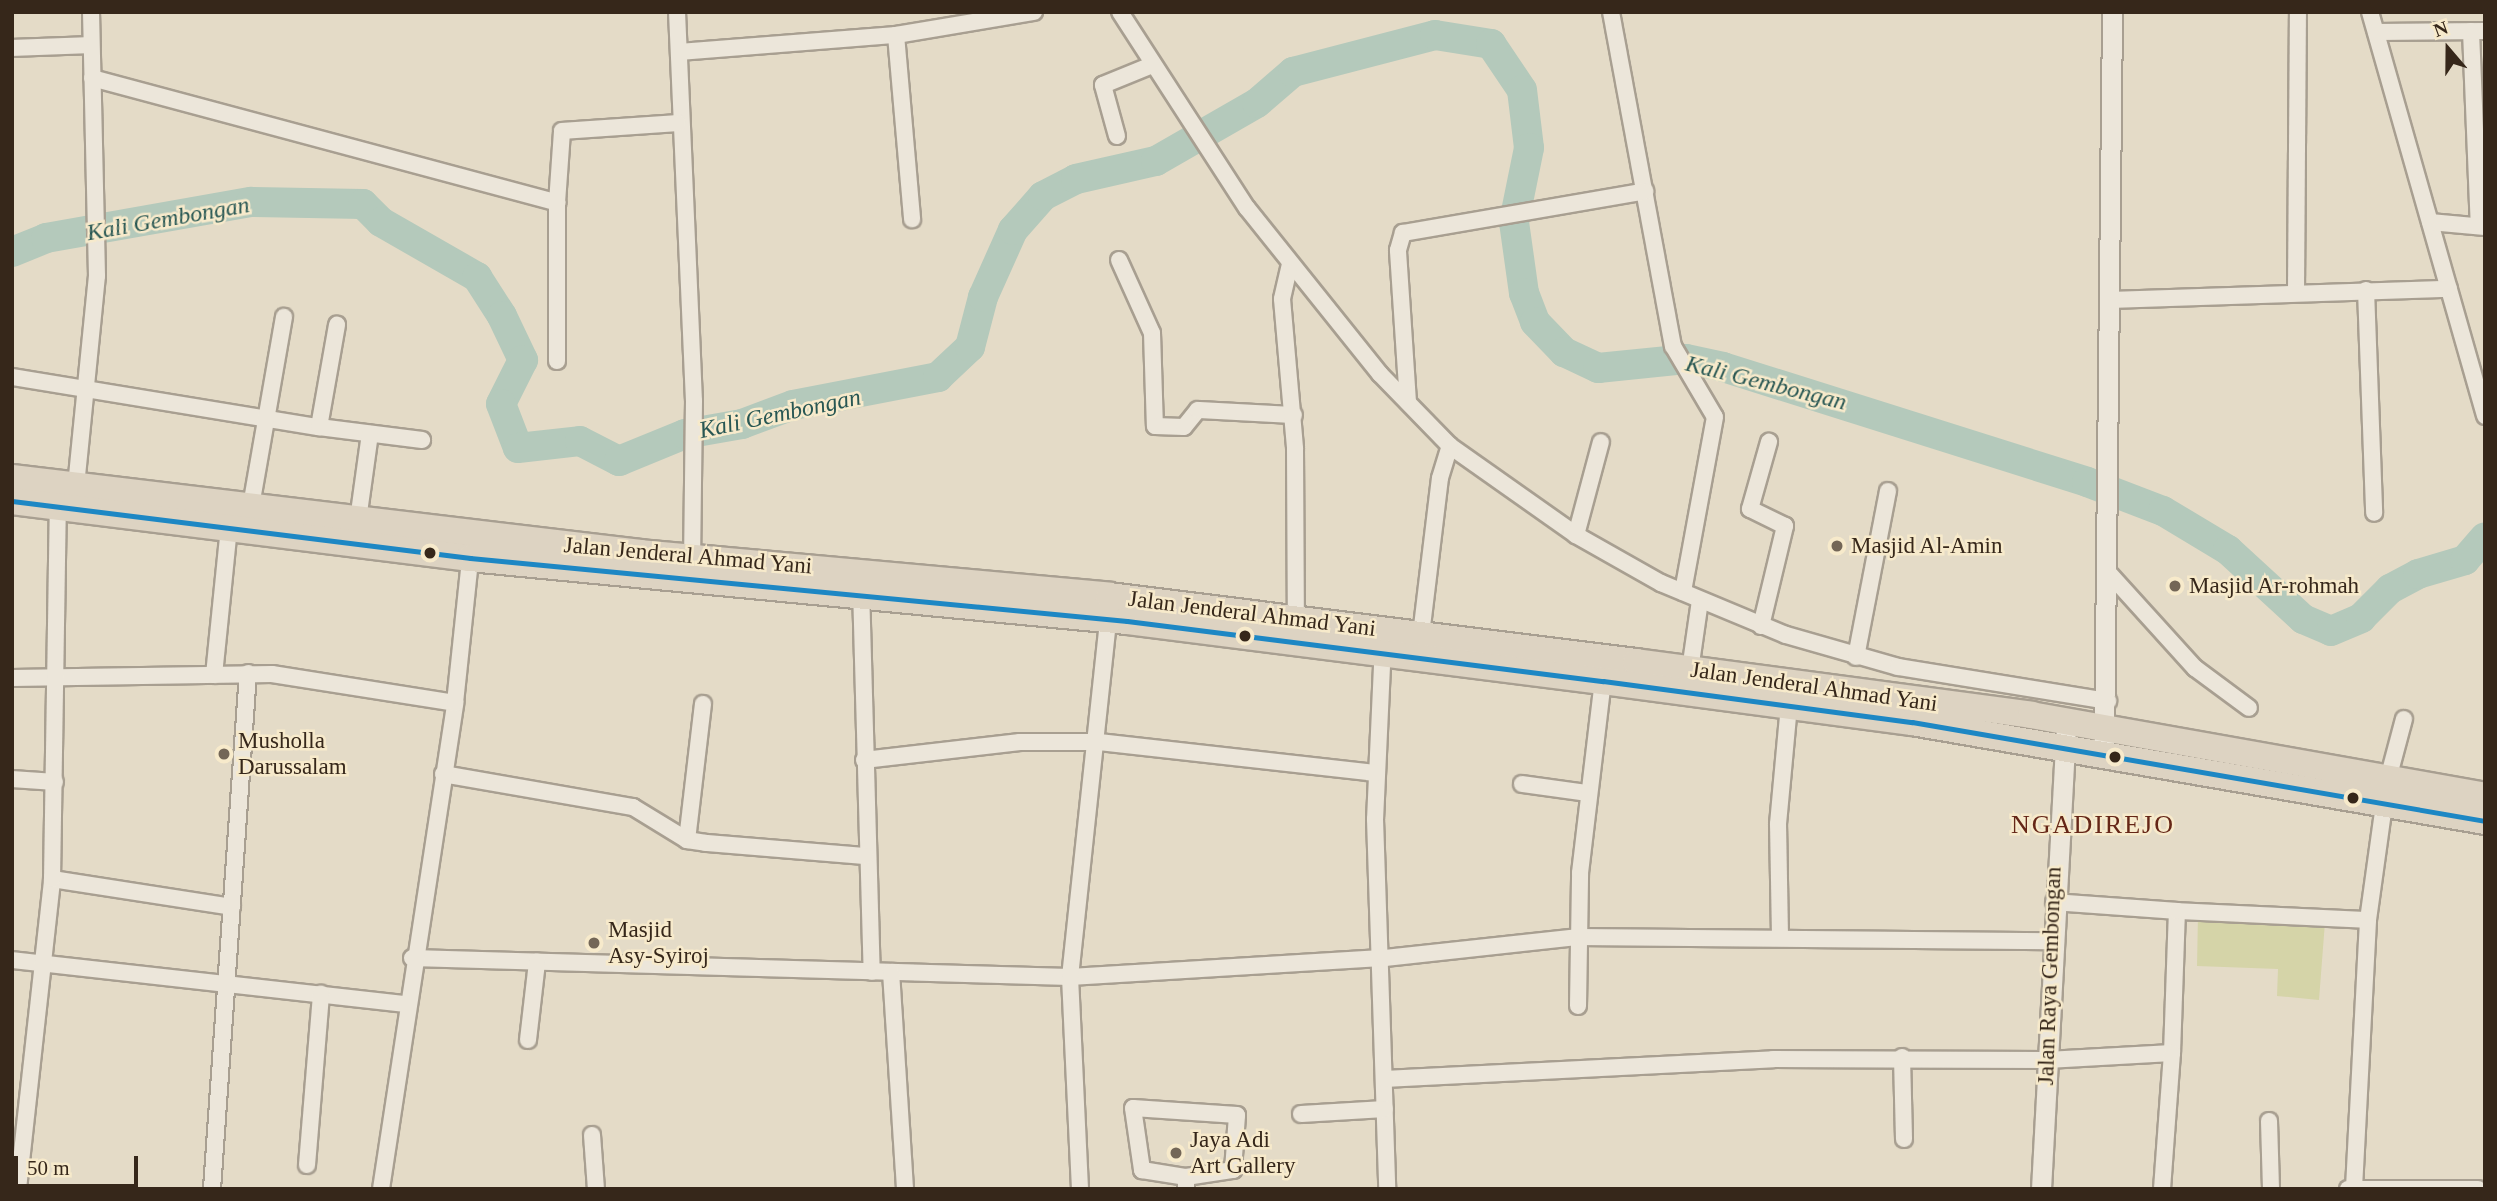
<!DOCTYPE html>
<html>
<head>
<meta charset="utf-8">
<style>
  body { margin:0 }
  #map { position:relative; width:2497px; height:1201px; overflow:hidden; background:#e4dbc7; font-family:Georgia,serif }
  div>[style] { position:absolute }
  .green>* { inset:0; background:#d5d4a8 }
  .river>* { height:30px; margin:-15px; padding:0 15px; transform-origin:15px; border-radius:15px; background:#b4c9bb }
  .roads { filter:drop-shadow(2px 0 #a89f91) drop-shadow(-2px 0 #a89f91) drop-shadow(0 2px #a89f91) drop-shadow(0 -2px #a89f91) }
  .minor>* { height:16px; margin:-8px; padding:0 8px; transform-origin:8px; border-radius:8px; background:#ece6da }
  .tertiary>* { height:19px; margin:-9.5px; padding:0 9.5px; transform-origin:9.5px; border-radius:9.5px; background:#ece6da }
  .trunk>* { height:26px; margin:-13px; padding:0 13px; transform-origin:13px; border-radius:13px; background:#ddd3c2 }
  .bus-1>* { height:5px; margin:-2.5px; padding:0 2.5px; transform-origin:2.5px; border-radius:2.5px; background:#1d87c4 }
  .dots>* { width:19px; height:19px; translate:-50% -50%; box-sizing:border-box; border:4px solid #f7eacb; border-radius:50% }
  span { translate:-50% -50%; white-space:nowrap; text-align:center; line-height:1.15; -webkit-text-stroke:5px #f7eacb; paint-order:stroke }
  .poi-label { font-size:23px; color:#36271a }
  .left { translate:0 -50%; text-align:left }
  .street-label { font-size:23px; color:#36271a }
  .water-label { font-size:24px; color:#285753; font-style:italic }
  .quarter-label { font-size:26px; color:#652617; letter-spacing:2px }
  .frame { position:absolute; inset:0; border:14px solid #36271a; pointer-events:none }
  .north { position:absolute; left:2413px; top:14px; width:70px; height:70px; -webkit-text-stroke:5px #f7eacb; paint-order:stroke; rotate:340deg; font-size:19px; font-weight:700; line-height:28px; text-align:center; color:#36271a }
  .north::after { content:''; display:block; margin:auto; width:24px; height:32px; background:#36271a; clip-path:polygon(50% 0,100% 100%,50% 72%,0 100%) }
  .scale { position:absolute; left:14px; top:1156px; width:124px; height:32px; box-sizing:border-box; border:4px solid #36271a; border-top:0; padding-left:9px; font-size:21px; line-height:24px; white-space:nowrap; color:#36271a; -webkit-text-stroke:5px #f7eacb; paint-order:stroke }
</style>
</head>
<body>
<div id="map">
  <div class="green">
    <i style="clip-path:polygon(2198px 914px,2325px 922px,2319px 1000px,2277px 996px,2278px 969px,2197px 966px)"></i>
  </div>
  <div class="river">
    <i style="left:12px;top:252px;width:37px;rotate:-22deg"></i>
    <i style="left:46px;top:238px;width:208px;rotate:-10deg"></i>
    <i style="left:251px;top:202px;width:112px;rotate:1deg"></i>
    <i style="left:363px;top:204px;width:25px;rotate:45deg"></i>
    <i style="left:381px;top:222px;width:111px;rotate:29.8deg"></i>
    <i style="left:477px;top:277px;width:46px;rotate:57.3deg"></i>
    <i style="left:502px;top:316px;width:49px;rotate:64.5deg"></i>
    <i style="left:523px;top:360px;width:49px;rotate:116.6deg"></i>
    <i style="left:501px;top:404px;width:47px;rotate:68.9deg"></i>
    <i style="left:518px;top:448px;width:62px;rotate:-6.4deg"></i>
    <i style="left:580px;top:441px;width:44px;rotate:27.1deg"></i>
    <i style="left:619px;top:461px;width:71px;rotate:-22.2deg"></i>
    <i style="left:685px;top:434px;width:58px;rotate:-10deg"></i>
    <i style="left:742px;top:424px;width:54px;rotate:-20.4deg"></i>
    <i style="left:793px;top:405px;width:148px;rotate:-10.9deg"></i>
    <i style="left:938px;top:377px;width:44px;rotate:-43.2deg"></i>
    <i style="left:970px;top:347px;width:52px;rotate:-75.4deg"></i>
    <i style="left:983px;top:297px;width:73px;rotate:-65.9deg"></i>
    <i style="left:1013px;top:230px;width:45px;rotate:-48.6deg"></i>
    <i style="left:1043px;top:196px;width:37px;rotate:-27deg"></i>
    <i style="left:1076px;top:179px;width:82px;rotate:-12.7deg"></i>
    <i style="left:1156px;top:161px;width:116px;rotate:-29.9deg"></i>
    <i style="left:1257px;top:103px;width:48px;rotate:-40.7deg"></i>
    <i style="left:1293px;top:72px;width:147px;rotate:-14.6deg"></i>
    <i style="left:1435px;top:35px;width:57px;rotate:9.1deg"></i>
    <i style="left:1491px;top:44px;width:55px;rotate:56deg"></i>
    <i style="left:1522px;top:90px;width:58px;rotate:83.1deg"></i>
    <i style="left:1529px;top:148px;width:76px;rotate:101.5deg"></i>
    <i style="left:1514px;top:222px;width:72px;rotate:82deg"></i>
    <i style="left:1524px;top:293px;width:31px;rotate:69deg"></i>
    <i style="left:1535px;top:322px;width:42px;rotate:46deg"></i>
    <i style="left:1564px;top:352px;width:38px;rotate:25deg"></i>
    <i style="left:1598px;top:368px;width:88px;rotate:-5.8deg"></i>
    <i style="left:1686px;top:359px;width:38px;rotate:12deg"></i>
    <i style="left:1723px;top:367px;width:382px;rotate:17.5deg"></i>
    <i style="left:2087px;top:482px;width:81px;rotate:20.9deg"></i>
    <i style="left:2163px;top:511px;width:76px;rotate:31deg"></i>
    <i style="left:2228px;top:550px;width:102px;rotate:42.6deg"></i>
    <i style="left:2303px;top:619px;width:30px;rotate:23deg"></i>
    <i style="left:2331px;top:631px;width:33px;rotate:-23deg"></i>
    <i style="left:2361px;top:618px;width:41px;rotate:-45deg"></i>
    <i style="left:2390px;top:589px;width:32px;rotate:-28deg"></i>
    <i style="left:2418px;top:574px;width:49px;rotate:-16.6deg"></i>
    <i style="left:2465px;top:560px;width:30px;rotate:-49deg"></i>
  </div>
  <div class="roads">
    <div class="minor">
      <i style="left:677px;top:12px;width:389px;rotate:87.5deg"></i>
      <i style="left:694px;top:401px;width:156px;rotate:90.7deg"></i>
      <i style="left:1120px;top:12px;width:234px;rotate:57.1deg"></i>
      <i style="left:1247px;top:208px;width:213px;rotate:51.3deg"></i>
      <i style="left:1380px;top:374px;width:100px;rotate:45.8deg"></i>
      <i style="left:1450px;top:446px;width:154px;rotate:35.2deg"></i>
      <i style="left:1576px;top:535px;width:98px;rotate:29.5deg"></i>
      <i style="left:1661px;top:583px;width:135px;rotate:22.6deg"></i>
      <i style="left:1786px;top:635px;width:116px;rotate:15.9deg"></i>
      <i style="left:1898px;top:667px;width:213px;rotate:9.2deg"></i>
      <i style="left:1611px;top:12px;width:340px;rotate:79.5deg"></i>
      <i style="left:1673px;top:346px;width:82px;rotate:59.4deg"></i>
      <i style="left:1715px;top:417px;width:178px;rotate:100.4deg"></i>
      <i style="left:2370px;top:12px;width:420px;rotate:74.1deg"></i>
      <i style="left:2471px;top:31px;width:195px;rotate:87.7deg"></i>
      <i style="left:2376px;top:32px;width:109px;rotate:-0.5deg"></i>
      <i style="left:896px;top:35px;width:185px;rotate:85deg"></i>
      <i style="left:12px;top:48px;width:79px;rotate:-2.2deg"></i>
      <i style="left:679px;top:52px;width:218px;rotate:-4.5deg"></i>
      <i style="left:896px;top:35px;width:140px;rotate:-9.5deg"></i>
      <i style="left:92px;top:78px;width:482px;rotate:15deg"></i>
      <i style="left:557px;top:203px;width:72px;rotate:-86deg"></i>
      <i style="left:562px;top:131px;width:116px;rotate:-3.9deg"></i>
      <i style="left:1117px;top:136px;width:53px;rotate:-105.4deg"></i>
      <i style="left:1103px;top:85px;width:53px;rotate:-22.2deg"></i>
      <i style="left:2430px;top:222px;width:55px;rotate:5.2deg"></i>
      <i style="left:1119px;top:260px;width:80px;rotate:65.7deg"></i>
      <i style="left:1152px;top:333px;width:93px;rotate:88.2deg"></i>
      <i style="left:1155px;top:426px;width:29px;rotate:2deg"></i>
      <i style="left:1184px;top:427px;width:22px;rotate:-51deg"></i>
      <i style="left:1198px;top:410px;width:96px;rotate:3deg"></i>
      <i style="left:1290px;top:264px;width:36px;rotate:103deg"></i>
      <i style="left:1282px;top:299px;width:151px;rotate:85deg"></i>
      <i style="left:1295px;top:449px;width:170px;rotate:89.7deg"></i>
      <i style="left:2366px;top:290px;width:223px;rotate:87.9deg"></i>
      <i style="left:2296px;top:292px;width:280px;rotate:-89.6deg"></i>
      <i style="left:2110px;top:300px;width:339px;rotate:-1.9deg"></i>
      <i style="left:557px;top:361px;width:158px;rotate:-90deg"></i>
      <i style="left:12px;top:377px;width:311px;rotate:9.3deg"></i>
      <i style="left:319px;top:427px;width:104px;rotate:-80deg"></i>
      <i style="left:1408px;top:402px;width:152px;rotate:-93.8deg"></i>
      <i style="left:1398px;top:250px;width:18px;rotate:-74deg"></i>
      <i style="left:1403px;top:233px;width:246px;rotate:-9.8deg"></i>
      <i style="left:319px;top:427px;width:104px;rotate:7.2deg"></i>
      <i style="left:76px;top:486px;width:211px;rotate:-84.3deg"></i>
      <i style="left:97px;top:276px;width:264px;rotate:-91.3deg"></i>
      <i style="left:251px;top:506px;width:192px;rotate:-80.1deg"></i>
      <i style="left:358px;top:520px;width:87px;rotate:-82.1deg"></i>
      <i style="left:1576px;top:535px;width:96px;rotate:-75deg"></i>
      <i style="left:2107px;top:571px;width:131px;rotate:47.8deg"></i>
      <i style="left:2195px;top:668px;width:67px;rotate:36.5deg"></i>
      <i style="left:861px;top:588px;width:384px;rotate:88.4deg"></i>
      <i style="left:1761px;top:626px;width:103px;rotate:-76.5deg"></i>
      <i style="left:1785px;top:526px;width:39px;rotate:-154deg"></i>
      <i style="left:1750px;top:509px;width:70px;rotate:-74.2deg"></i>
      <i style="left:1420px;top:643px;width:166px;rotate:-83.1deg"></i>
      <i style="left:1440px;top:478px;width:34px;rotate:-73deg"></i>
      <i style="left:1383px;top:644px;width:175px;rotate:92.6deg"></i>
      <i style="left:1375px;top:819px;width:370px;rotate:88.1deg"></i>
      <i style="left:1856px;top:657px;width:169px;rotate:-79.1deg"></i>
      <i style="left:1690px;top:670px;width:70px;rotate:-81.8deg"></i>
      <i style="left:214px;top:675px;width:148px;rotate:-84.2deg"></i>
      <i style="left:12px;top:678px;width:260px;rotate:-0.9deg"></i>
      <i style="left:272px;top:674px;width:185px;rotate:9deg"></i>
      <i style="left:864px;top:760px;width:157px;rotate:-6.6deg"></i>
      <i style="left:1020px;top:742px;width:79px"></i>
      <i style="left:1099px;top:742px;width:279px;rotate:6.4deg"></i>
      <i style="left:443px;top:774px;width:193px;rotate:9.9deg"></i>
      <i style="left:633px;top:807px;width:63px;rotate:31.4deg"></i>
      <i style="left:687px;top:840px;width:19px;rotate:9deg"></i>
      <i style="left:706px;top:843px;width:160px;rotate:4.7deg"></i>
      <i style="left:12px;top:779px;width:43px;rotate:4deg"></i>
      <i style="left:2388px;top:779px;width:62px;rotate:-75.1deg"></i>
      <i style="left:1522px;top:784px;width:66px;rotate:7.9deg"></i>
      <i style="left:687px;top:840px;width:137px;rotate:-83.3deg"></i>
      <i style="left:52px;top:879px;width:182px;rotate:8.8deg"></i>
      <i style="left:2054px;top:902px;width:123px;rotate:4.2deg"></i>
      <i style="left:1780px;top:937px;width:113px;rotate:-91deg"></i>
      <i style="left:1778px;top:824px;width:119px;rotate:-84.7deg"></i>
      <i style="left:412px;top:958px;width:658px;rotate:1.65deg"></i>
      <i style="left:1070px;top:977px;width:316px;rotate:-3.5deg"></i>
      <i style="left:1385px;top:958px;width:193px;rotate:-6.2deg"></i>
      <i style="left:1577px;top:937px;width:475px;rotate:0.5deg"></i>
      <i style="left:12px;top:960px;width:395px;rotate:6.4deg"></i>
      <i style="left:891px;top:972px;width:217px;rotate:86.3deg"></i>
      <i style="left:1578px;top:1006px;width:133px;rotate:-89.1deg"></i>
      <i style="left:1580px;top:873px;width:193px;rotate:-83.2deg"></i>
      <i style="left:528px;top:1040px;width:79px;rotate:-83.4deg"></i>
      <i style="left:2172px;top:1053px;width:142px;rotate:-88deg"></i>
      <i style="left:2177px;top:911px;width:191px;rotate:2.7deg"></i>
      <i style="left:2368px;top:920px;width:117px;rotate:-82.1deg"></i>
      <i style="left:1902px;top:1057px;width:82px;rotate:88.6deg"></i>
      <i style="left:1384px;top:1079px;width:390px;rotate:-2.9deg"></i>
      <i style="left:1773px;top:1059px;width:274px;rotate:0.2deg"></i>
      <i style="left:2047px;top:1060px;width:125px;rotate:-3.2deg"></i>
      <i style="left:2172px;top:1053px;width:136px;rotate:94.2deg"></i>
      <i style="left:1301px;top:1114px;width:84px;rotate:-3.4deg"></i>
      <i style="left:2269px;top:1121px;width:68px;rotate:88.3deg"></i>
      <i style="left:592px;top:1135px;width:54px;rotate:85.8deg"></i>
      <i style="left:307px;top:1165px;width:172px;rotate:-85.3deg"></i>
      <i style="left:1186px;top:1177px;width:48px;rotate:-8.5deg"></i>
      <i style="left:1233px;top:1170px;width:55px;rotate:-85.8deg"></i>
      <i style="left:1237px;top:1115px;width:104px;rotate:-176.1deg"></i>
      <i style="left:1133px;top:1108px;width:63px;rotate:81.7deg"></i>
      <i style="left:1142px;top:1170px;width:45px;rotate:9deg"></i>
      <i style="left:1186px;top:1177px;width:12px;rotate:90deg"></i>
      <i style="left:2354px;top:1188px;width:268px;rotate:-87deg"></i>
      <i style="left:18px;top:1189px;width:312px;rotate:-83.7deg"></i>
      <i style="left:52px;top:879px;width:372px;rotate:-89.1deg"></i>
      <i style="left:212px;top:1189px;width:517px;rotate:-86.01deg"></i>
      <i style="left:381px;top:1189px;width:492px;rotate:-81.3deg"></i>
      <i style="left:455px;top:703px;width:154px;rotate:-84deg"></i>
      <i style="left:1080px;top:1189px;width:212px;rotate:-92.7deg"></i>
      <i style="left:1070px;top:977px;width:360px;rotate:-83.9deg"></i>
      <i style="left:2348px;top:1189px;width:130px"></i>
    </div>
    <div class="tertiary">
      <i style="left:2104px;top:742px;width:730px;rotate:-89.37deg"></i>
      <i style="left:2041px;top:1189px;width:468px;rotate:-86.9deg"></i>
    </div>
    <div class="trunk">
      <i style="left:12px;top:478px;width:633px;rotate:6.8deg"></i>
      <i style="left:641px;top:553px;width:470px;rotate:5.2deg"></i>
      <i style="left:1109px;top:596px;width:531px;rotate:7.14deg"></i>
      <i style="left:1636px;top:662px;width:399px;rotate:7.6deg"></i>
      <i style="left:2031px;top:715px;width:461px;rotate:10.1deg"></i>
      <i style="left:12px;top:501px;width:462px;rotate:7.1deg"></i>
      <i style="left:470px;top:558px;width:660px;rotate:5.48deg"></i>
      <i style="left:1127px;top:621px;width:480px;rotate:7.2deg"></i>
      <i style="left:1603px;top:681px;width:312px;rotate:7.6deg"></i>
      <i style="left:1912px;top:722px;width:581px;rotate:9.8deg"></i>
    </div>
  </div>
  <div class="bus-1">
    <i style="left:12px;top:501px;width:462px;rotate:7.1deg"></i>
    <i style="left:470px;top:558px;width:660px;rotate:5.48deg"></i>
    <i style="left:1127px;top:621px;width:480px;rotate:7.2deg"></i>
    <i style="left:1603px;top:681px;width:312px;rotate:7.6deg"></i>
    <i style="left:1912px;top:722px;width:581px;rotate:9.8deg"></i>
  </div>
  <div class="dots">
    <i style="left:1837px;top:546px;background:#736657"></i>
    <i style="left:430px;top:553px;background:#36271a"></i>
    <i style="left:2175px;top:586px;background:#736657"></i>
    <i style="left:1245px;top:636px;background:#36271a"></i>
    <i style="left:224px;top:754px;background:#736657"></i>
    <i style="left:2115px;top:757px;background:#36271a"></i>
    <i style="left:2353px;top:798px;background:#36271a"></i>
    <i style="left:594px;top:943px;background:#736657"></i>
    <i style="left:1176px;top:1153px;background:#736657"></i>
  </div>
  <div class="poi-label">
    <span class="left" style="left:1851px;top:546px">Masjid Al-Amin</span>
    <span class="left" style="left:2189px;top:586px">Masjid Ar-rohmah</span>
    <span class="left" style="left:238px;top:754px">Musholla<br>Darussalam</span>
    <span class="left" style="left:608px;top:943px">Masjid<br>Asy-Syiroj</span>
    <span class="left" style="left:1190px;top:1153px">Jaya Adi<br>Art Gallery</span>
  </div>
  <div class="street-label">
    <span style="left:688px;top:556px;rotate:5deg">Jalan Jenderal Ahmad Yani</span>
    <span style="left:1252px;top:614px;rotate:7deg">Jalan Jenderal Ahmad Yani</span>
    <span style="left:1814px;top:687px;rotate:8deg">Jalan Jenderal Ahmad Yani</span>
    <span style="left:2050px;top:976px;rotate:-88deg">Jalan Raya Gembongan</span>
  </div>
  <div class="water-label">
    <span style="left:168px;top:219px;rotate:-10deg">Kali Gembongan</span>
    <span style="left:1766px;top:383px;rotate:14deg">Kali Gembongan</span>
    <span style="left:780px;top:414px;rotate:-12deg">Kali Gembongan</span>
  </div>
  <div class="quarter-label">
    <span style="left:2093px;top:825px">NGADIREJO</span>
  </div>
  <div class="frame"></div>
  <div class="north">N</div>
  <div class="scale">50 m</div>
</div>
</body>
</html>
